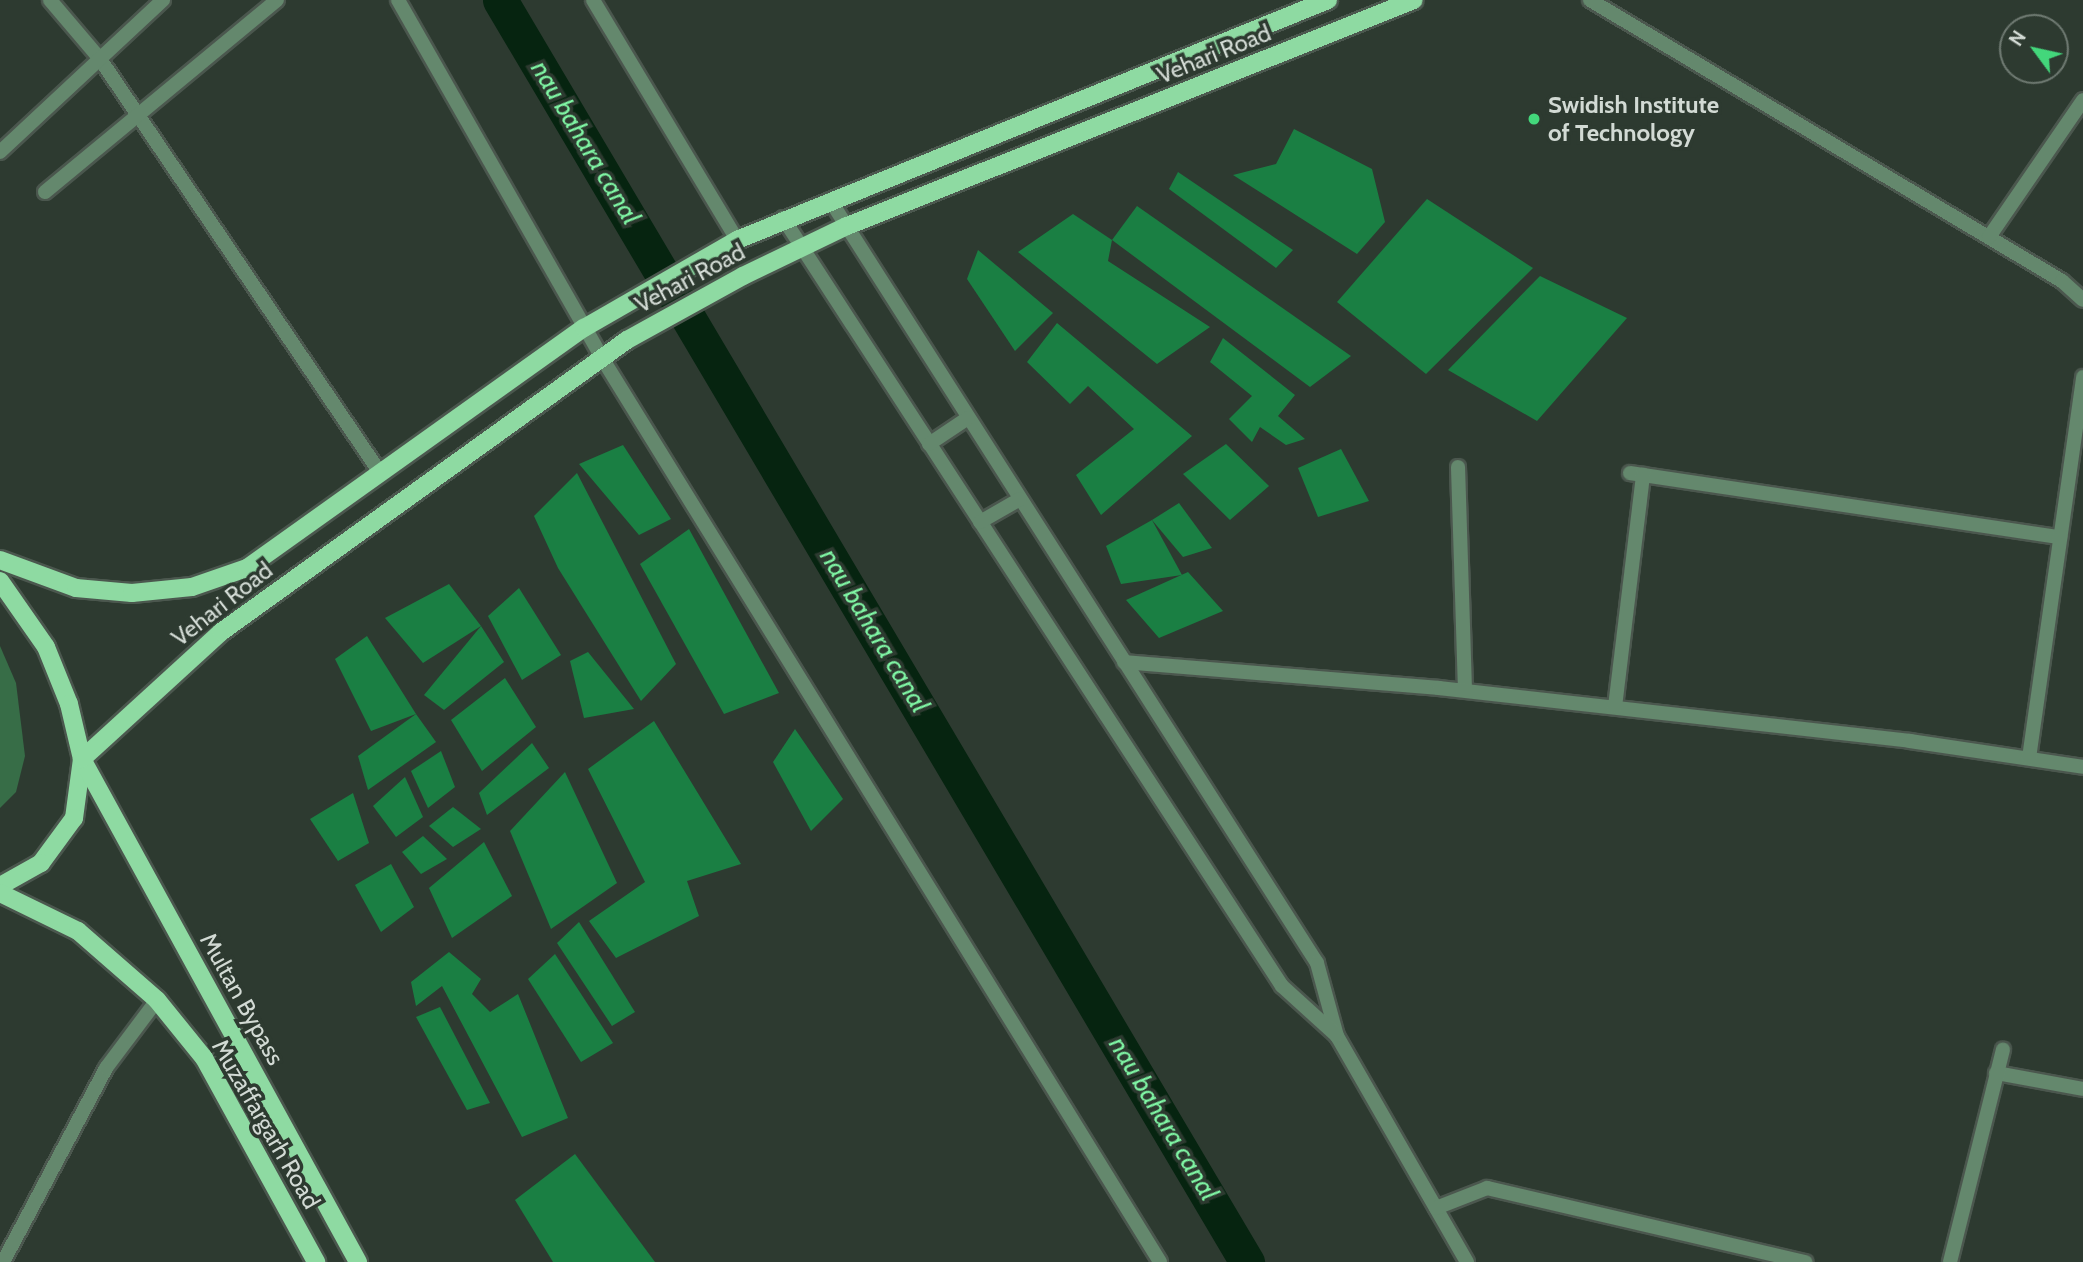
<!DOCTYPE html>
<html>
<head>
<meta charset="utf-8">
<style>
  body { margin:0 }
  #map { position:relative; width:2083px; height:1262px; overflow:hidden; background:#2d3a30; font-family:Cabin,sans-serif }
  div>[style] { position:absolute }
  .green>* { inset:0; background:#376d47 }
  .canal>* { height:35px; margin:-17.5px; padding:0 17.5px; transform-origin:17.5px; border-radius:17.5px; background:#062410 }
  .building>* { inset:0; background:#1a7f43 }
  .roads { filter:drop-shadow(2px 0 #4b574e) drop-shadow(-2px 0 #4b574e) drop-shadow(0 2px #4b574e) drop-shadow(0 -2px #4b574e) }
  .minor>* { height:14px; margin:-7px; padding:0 7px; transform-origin:7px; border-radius:7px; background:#64886d }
  .tertiary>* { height:14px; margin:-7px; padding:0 7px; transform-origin:7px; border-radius:7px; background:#64886d }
  .primary>* { height:18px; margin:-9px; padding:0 9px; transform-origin:9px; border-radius:9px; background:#8edaa2 }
  .dots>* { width:19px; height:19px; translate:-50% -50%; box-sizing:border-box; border:4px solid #2d3a30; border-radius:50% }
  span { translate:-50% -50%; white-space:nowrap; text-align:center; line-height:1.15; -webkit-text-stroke:7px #2d3a30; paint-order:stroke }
  .street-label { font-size:24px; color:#d2dad4 }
  .poi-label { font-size:24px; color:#d2dad4; font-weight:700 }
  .left { translate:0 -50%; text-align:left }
  .water-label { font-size:26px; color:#80f7a5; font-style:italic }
  .north { position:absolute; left:1999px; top:14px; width:70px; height:70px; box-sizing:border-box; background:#2d3a30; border:2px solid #6f7a72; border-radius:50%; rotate:303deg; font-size:19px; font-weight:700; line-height:28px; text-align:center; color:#d2dad4 }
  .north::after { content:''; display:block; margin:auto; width:24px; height:32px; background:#43d77b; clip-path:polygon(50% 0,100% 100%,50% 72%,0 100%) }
</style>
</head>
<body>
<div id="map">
  <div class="green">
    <i style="clip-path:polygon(0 646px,16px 683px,25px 756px,16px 792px,0 808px)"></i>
  </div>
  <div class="canal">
    <i style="left:500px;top:0;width:1467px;rotate:59.38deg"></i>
  </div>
  <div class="building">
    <i style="clip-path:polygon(1294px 129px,1372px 169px,1385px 222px,1357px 254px,1233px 175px,1276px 164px)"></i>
    <i style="clip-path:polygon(1178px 172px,1293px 250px,1276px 268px,1169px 189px)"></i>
    <i style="clip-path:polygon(1427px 199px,1533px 268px,1426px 374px,1337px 302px)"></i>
    <i style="clip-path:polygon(1137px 206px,1351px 356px,1310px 387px,1112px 240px)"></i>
    <i style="clip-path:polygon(1073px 214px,1112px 240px,1108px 261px,1210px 327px,1157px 364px,1018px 252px)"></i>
    <i style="clip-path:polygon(978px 250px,1053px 313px,1015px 351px,967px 279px)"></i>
    <i style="clip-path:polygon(1540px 276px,1627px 318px,1537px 421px,1448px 370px)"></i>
    <i style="clip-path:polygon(1057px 323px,1192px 436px,1101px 515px,1076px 475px,1134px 429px,1088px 386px,1070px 404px,1027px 362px)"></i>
    <i style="clip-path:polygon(1223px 338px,1295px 395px,1278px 416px,1305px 439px,1286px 445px,1260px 427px,1252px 442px,1229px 419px,1252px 396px,1210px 362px)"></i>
    <i style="clip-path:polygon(1226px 444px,1269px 486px,1230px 520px,1183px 474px)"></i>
    <i style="clip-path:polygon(623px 445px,671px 519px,639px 535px,579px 464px)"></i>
    <i style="clip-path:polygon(1341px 449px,1369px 501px,1318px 517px,1298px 468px)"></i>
    <i style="clip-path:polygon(577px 473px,676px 664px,641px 701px,558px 568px,534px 516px)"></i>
    <i style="clip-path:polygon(1179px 503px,1212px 548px,1183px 557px,1152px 520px)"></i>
    <i style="clip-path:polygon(1152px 520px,1182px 575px,1121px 584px,1106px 546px)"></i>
    <i style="clip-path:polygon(689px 529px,779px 693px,724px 714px,640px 564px)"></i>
    <i style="clip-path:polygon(1188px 572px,1223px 611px,1159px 638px,1126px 600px)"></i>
    <i style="clip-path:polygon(449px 584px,481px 626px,423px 663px,385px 618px)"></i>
    <i style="clip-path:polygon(519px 588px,561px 655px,522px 680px,488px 616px)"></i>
    <i style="clip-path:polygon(481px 626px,504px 662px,444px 710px,424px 695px)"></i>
    <i style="clip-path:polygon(367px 636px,416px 714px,371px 731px,335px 659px)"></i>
    <i style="clip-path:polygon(588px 652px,634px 709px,584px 718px,570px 661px)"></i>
    <i style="clip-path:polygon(505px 678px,536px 727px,482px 771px,451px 720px)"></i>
    <i style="clip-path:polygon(416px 714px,436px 742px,368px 790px,358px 756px)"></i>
    <i style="clip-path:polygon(654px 721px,741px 864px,687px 881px,699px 916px,616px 958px,589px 921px,645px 882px,588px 769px)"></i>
    <i style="clip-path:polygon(795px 729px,843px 799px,811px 831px,773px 762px)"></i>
    <i style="clip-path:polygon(532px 743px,549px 768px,487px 815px,479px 793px)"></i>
    <i style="clip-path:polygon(441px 751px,455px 787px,428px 808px,411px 771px)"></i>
    <i style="clip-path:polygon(565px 772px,617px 883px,551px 929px,510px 831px)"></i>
    <i style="clip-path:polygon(405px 777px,423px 817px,396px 837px,373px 806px)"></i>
    <i style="clip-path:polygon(353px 793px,369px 843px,338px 861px,310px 819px)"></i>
    <i style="clip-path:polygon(453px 807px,481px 829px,453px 847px,429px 826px)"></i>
    <i style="clip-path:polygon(423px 836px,447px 859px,421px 874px,402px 852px)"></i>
    <i style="clip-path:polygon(484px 842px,512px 896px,452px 938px,429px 888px)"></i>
    <i style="clip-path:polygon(391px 864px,414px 907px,381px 932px,355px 885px)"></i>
    <i style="clip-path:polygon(579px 922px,635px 1012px,612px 1026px,557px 943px)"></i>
    <i style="clip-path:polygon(449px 952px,481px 979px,472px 994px,490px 1012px,518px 994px,568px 1118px,522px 1137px,442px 986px,416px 1006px,411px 982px)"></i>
    <i style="clip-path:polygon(555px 954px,613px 1043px,581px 1062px,528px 979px)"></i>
    <i style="clip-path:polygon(440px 1007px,490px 1103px,467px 1110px,416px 1017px)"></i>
    <i style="clip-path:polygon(575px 1154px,655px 1262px,553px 1262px,515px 1200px)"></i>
  </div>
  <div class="roads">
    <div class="minor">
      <i style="left:50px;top:0;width:77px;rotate:49.7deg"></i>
      <i style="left:100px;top:59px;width:500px;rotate:55.9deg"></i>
      <i style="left:593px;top:0;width:280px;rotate:59deg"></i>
      <i style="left:1590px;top:0;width:549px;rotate:30.77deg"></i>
      <i style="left:2062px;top:281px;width:28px;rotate:42deg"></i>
      <i style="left:0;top:152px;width:223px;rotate:-43deg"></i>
      <i style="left:45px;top:192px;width:301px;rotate:-39.6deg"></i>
      <i style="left:830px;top:200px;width:905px;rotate:57.45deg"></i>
      <i style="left:1317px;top:963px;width:76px;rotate:74.7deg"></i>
      <i style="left:1337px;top:1036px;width:261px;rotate:60.1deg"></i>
      <i style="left:783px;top:218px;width:916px;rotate:56.99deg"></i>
      <i style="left:1282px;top:986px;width:73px;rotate:42.2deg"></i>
      <i style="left:1989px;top:237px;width:166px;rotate:-55.5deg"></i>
      <i style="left:602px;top:358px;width:1062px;rotate:58.31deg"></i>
      <i style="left:929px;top:444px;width:47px;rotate:-33.7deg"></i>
      <i style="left:1458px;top:467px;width:223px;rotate:88.2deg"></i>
      <i style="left:1630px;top:473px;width:435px;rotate:8.5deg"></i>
      <i style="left:980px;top:522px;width:46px;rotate:-29.9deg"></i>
      <i style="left:1124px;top:662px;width:316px;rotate:4.7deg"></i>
      <i style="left:1439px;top:688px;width:474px;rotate:6.4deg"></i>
      <i style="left:1910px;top:741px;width:175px;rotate:8.5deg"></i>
      <i style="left:1615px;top:707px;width:234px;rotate:-83.1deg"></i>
      <i style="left:2029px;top:758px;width:385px;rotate:-81.9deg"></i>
      <i style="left:1996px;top:1073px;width:88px;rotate:10.4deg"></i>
      <i style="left:1436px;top:1208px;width:55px;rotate:-21.4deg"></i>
      <i style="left:1487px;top:1188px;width:327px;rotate:13.1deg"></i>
      <i style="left:3px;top:1262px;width:220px;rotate:-62deg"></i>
      <i style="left:106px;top:1068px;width:85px;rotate:-53.1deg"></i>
      <i style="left:1950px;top:1262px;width:219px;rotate:-76deg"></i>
    </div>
    <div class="tertiary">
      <i style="left:398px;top:0;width:412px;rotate:60.3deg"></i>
    </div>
    <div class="primary">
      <i style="left:0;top:560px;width:81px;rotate:20.2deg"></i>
      <i style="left:76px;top:588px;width:56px;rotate:5.1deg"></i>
      <i style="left:132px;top:593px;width:60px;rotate:-5.7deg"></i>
      <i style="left:192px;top:587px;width:58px;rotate:-19.1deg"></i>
      <i style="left:247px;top:568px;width:414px;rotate:-35.5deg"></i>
      <i style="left:584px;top:328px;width:177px;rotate:-29.9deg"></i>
      <i style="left:737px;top:240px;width:638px;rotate:-22.1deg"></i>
      <i style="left:0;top:581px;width:80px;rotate:55.1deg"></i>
      <i style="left:46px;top:647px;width:61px;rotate:68deg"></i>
      <i style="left:69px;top:704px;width:57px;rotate:76.7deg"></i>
      <i style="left:82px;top:759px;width:60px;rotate:97.7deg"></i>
      <i style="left:74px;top:818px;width:56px;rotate:126.3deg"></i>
      <i style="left:41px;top:863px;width:47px;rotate:150.7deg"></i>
      <i style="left:0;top:893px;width:87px;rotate:26deg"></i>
      <i style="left:78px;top:931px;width:105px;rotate:41.1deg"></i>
      <i style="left:157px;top:1000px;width:75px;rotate:51deg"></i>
      <i style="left:204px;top:1058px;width:233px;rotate:61.2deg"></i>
      <i style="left:358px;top:1262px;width:574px;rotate:-118.75deg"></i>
      <i style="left:82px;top:759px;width:188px;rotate:-42.4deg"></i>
      <i style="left:221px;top:632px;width:500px;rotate:-35.72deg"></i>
      <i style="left:627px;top:340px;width:132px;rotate:-28.9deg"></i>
      <i style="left:743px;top:276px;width:115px;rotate:-25.7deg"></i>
      <i style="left:847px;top:226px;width:610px;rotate:-21.73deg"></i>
    </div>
  </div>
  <div class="dots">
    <i style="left:1534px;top:119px;background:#43d77b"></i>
  </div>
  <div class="street-label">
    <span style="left:1214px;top:54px;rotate:-22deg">Vehari Road</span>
    <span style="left:690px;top:278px;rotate:-28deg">Vehari Road</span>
    <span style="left:222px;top:604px;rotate:-38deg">Vehari Road</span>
    <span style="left:242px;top:999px;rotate:61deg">Multan Bypass</span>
    <span style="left:266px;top:1124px;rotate:60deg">Muzaffargarh Road</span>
  </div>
  <div class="poi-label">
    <span class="left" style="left:1548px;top:119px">Swidish Institute<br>of Technology</span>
  </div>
  <div class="water-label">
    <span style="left:585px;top:143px;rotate:59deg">nau bahara canal</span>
    <span style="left:874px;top:631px;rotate:59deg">nau bahara canal</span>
    <span style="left:1163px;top:1119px;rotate:59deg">nau bahara canal</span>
  </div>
  <div class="north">N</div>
</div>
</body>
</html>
